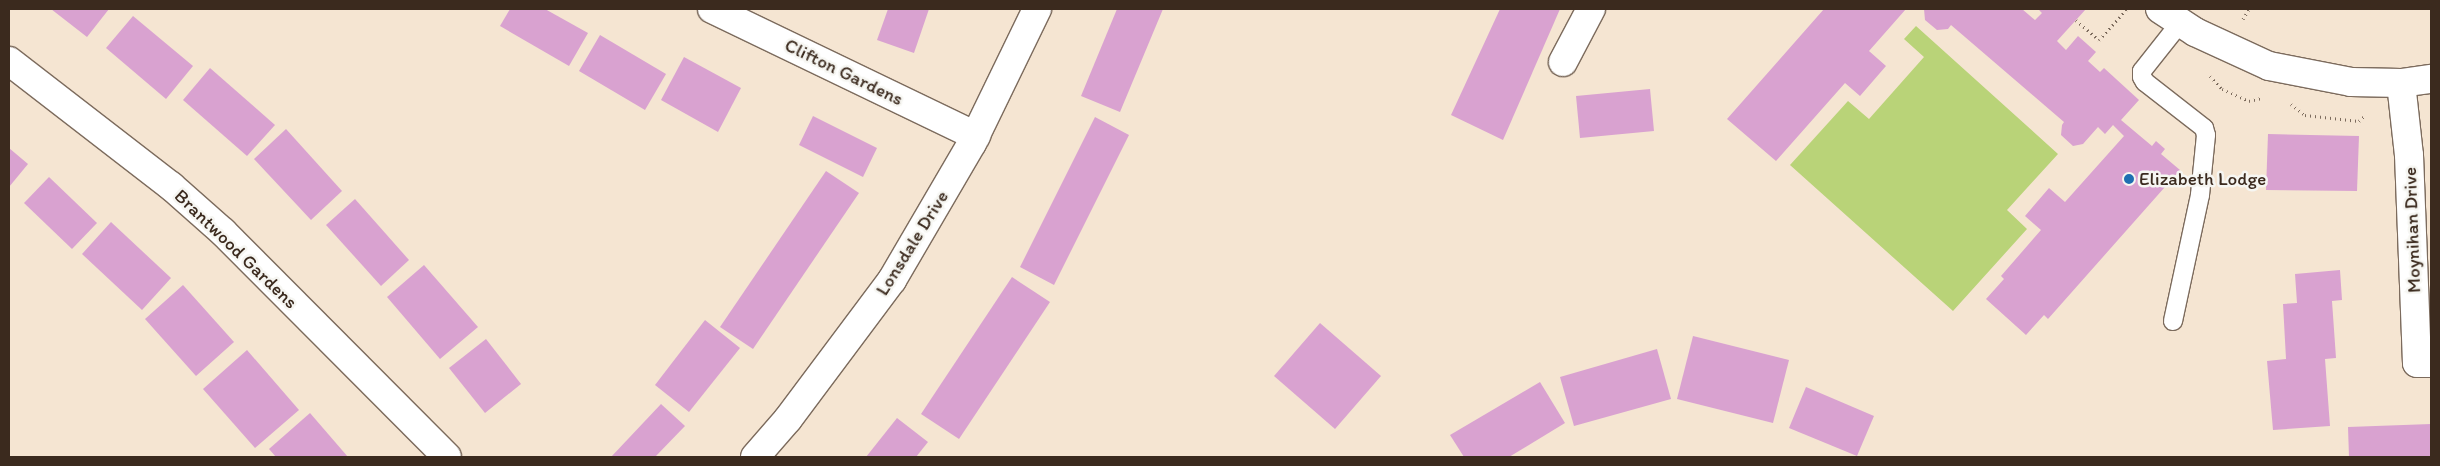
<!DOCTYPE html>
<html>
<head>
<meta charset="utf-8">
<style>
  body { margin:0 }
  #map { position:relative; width:2440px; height:466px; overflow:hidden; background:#f5e5d2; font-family:Itim,sans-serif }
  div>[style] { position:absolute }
  .green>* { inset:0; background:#b9d378 }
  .building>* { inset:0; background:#d9a2d0 }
  .path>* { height:3px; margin-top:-1.5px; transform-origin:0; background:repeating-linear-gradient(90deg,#7c6b5d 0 1px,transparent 0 5px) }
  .roads { filter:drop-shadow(1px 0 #7c6b5d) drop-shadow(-1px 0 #7c6b5d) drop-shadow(0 1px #7c6b5d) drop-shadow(0 -1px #7c6b5d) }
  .service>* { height:18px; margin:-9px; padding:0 9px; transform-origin:9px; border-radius:9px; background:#fff }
  .minor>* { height:28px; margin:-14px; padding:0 14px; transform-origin:14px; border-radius:14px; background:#fff }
  .dots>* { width:14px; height:14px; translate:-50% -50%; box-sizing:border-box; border:2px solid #f6f6f2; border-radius:50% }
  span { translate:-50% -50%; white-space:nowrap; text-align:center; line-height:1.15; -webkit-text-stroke:5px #f6f6f2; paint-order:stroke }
  .street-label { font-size:19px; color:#3b2a1e }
  .poi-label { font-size:19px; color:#3b2a1e }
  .left { translate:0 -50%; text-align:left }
  .frame { position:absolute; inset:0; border:10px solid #3b2a1e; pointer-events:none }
</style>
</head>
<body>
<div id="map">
  <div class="green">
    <i style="clip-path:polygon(1916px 26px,2058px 154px,2007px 210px,2027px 229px,1953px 311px,1790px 165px,1848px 101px,1869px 119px,1924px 57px,1904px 39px)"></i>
  </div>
  <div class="building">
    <i style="clip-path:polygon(51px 9px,109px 9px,87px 37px)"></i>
    <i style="clip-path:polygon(510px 9px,545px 9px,588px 33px,569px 66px,500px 26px)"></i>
    <i style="clip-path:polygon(888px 9px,929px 9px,914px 53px,877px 40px)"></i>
    <i style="clip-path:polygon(1117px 9px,1163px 9px,1120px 112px,1081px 96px)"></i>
    <i style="clip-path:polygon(1500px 9px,1560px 9px,1503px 140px,1451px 115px)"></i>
    <i style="clip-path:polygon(1824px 9px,1906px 9px,1869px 51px,1886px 66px,1860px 96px,1845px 83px,1776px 161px,1727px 119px)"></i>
    <i style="clip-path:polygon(1924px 9px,2022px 9px,2035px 20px,2042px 13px,2039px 10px,2040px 9px,2086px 9px,2057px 41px,2066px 50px,2078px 36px,2096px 52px,2088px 61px,2100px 72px,2104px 68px,2139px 100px,2121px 120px,2152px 146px,2156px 141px,2165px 149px,2161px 154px,2180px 170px,2048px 319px,2044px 315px,2026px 335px,1986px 299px,2004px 279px,2001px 276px,2041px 230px,2025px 216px,2049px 188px,2065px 202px,2124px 136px,2113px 125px,2105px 134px,2098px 127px,2083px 144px,2073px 146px,2061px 135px,2062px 125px,2064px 122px,1951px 25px,1948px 29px,1937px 30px,1925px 20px)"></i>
    <i style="clip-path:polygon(133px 16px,193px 66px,166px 99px,106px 48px)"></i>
    <i style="clip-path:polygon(600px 35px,666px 74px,645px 110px,579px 71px)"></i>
    <i style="clip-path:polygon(684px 57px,741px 88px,718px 132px,661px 100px)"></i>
    <i style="clip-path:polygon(210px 68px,275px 125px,247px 156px,183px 100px)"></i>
    <i style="clip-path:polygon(1650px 89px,1654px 131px,1580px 138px,1576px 96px)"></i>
    <i style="clip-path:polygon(813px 116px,877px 148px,863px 177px,799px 145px)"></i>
    <i style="clip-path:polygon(1095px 117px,1129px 135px,1054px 285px,1020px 267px)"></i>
    <i style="clip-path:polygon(286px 129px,342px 191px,311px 220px,254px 159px)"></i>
    <i style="clip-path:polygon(2268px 134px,2359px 136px,2357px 191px,2266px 190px)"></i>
    <i style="clip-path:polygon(9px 148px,28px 164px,9px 187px)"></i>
    <i style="clip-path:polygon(826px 171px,859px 193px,753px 349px,720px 327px)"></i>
    <i style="clip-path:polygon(49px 177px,97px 223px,72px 249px,24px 203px)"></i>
    <i style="clip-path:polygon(355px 199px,409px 260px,381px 286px,326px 225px)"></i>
    <i style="clip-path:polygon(111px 222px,171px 278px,142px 310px,82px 254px)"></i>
    <i style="clip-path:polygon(424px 265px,478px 327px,440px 359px,387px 297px)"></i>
    <i style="clip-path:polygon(2340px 270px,2342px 300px,2332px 301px,2336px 358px,2325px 359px,2330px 426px,2273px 430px,2267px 361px,2286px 359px,2283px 304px,2297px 303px,2295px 274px)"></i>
    <i style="clip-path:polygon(1012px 277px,1050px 302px,959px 439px,921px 414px)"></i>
    <i style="clip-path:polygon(183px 285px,234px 342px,196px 376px,145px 319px)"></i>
    <i style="clip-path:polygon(705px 320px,740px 348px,689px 412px,655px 385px)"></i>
    <i style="clip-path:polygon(1320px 323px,1381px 376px,1335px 429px,1274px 376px)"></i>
    <i style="clip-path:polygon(1693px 336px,1789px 360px,1773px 423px,1677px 399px)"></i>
    <i style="clip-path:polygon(486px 339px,521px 384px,485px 413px,449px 368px)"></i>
    <i style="clip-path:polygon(1657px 349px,1671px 399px,1574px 426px,1560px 377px)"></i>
    <i style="clip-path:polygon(247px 350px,299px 410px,255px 448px,203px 389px)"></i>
    <i style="clip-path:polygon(1540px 382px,1565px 423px,1509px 457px,1464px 457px,1450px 435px)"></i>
    <i style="clip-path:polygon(1806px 387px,1874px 416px,1857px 456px,1789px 428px)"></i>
    <i style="clip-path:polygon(661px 404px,685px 426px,655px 457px,611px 457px)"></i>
    <i style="clip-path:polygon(310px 413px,348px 457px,276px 457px,269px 449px)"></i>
    <i style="clip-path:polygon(897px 418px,928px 442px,916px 457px,866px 457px)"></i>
    <i style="clip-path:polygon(2431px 424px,2431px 457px,2349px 457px,2348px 427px)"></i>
  </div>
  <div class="path">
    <i style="left:2243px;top:19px;width:12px;rotate:-59deg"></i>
    <i style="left:2076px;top:20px;width:30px;rotate:41deg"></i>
    <i style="left:2099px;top:40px;width:42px;rotate:-47.9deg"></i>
    <i style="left:2210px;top:76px;width:18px;rotate:47deg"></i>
    <i style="left:2222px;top:89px;width:30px;rotate:24deg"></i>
    <i style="left:2249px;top:101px;width:13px;rotate:-13deg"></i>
    <i style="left:2291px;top:104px;width:18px;rotate:38deg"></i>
    <i style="left:2305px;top:115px;width:54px;rotate:6.3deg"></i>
    <i style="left:2359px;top:121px;width:9px;rotate:-41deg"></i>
  </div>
  <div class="roads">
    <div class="service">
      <i style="left:2173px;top:321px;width:129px;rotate:-77.9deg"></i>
      <i style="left:2200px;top:195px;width:60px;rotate:-84.3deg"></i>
      <i style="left:2206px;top:135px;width:7px;rotate:-106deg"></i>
      <i style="left:2204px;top:128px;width:75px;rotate:-142.1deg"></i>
      <i style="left:2145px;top:82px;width:6px;rotate:-121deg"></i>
      <i style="left:2142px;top:77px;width:6px;rotate:-90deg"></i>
      <i style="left:2142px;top:71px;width:61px;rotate:-51.6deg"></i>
    </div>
    <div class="minor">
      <i style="left:712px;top:9px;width:293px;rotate:25.7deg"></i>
      <i style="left:2160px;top:9px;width:42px;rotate:33.3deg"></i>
      <i style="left:2195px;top:32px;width:81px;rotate:24.7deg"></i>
      <i style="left:2269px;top:66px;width:84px;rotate:11deg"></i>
      <i style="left:2351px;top:82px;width:50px;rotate:1.1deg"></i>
      <i style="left:2401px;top:83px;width:30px;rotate:-8deg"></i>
      <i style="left:9px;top:61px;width:205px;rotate:37.7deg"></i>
      <i style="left:171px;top:186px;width:69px;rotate:41.5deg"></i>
      <i style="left:223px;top:232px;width:317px;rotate:45.1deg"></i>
      <i style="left:1563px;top:62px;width:60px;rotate:-62.2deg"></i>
      <i style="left:2401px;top:83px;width:72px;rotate:83.7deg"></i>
      <i style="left:2409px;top:155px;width:208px;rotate:87.8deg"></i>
      <i style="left:2417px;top:363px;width:14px"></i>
      <i style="left:755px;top:457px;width:50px;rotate:-49deg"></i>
      <i style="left:788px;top:419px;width:174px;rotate:-53.2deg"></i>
      <i style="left:892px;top:280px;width:159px;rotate:-59.7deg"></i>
      <i style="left:972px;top:143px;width:149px;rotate:-64.1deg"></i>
    </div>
  </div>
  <div class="dots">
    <i style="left:2129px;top:179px;background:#1f6fb2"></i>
  </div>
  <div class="street-label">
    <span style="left:844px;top:72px;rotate:26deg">Clifton Gardens</span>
    <span style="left:2412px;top:230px;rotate:-92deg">Moynihan Drive</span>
    <span style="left:912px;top:243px;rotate:-58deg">Lonsdale Drive</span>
    <span style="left:236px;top:249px;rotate:44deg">Brantwood Gardens</span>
  </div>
  <div class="poi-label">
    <span class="left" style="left:2139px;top:179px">Elizabeth Lodge</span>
  </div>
  <div class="frame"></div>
</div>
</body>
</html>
